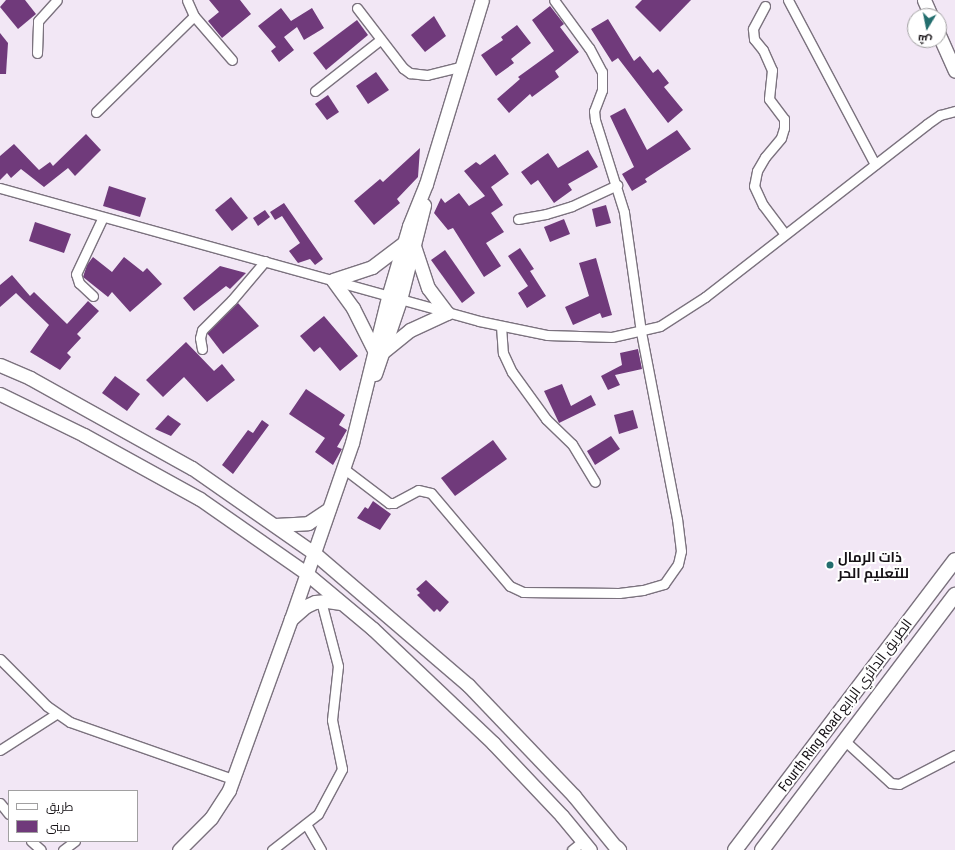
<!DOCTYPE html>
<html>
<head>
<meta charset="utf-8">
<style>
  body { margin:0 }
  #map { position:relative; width:955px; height:850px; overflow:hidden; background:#f2e7f5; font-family:"Roboto Condensed",Cairo,sans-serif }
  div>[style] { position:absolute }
  .building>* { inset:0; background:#703a7b }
  .roads { filter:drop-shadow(1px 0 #7b727e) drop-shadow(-1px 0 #7b727e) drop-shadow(0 1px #7b727e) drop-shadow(0 -1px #7b727e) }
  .street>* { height:9px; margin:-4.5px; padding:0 4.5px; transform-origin:4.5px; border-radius:4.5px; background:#fff }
  .secondary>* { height:13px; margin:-6.5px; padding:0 6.5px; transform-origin:6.5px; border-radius:6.5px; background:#fff }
  .primary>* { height:14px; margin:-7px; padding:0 7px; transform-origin:7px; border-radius:7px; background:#fff }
  .dots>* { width:11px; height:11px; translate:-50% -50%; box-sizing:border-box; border:2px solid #fff; border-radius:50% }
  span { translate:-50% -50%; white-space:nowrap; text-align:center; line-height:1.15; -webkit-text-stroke:4px #fff; paint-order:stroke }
  .poi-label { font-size:14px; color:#151115; font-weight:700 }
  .left { translate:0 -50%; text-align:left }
  .street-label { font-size:14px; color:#151115 }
  .legend { position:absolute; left:8px; top:790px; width:130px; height:52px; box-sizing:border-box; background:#fff; border:1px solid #a1a0a1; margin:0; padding:5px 7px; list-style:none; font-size:12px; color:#151115 }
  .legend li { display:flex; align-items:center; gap:8px; height:20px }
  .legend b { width:20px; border:1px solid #a1a0a1 }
  .north { position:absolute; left:907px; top:8px; width:40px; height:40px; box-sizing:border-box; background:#fff; border:1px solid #a1a0a1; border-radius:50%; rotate:190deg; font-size:11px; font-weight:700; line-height:16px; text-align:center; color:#151115 }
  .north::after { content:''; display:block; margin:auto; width:14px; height:18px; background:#236e6e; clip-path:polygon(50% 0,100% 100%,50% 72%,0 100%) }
</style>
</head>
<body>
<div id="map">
  <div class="building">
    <i style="clip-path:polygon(6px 0,25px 0,36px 14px,18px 29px,0 7px)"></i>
    <i style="clip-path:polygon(209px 0,240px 0,251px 14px,222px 38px,208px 21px,219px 12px)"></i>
    <i style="clip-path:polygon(642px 0,691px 0,660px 32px,635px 7px)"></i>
    <i style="clip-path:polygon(550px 6px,564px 24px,560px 27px,579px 52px,555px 71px,559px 77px,532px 97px,530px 94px,509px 113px,497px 99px,520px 79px,518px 77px,554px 51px,532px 20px)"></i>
    <i style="clip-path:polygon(281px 8px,291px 21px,312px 8px,324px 28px,304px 40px,297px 27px,284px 37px,294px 50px,279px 62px,271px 51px,276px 47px,258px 26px)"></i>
    <i style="clip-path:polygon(434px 16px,446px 36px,425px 52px,411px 35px)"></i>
    <i style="clip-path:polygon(608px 19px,634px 61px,640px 56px,653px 73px,658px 69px,669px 83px,664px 87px,683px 110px,668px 123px,618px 58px,612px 62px,591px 29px)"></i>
    <i style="clip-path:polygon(357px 20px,368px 35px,326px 70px,313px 53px)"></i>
    <i style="clip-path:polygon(517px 25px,531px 43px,511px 59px,514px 63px,496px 76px,481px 55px,503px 40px,501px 37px)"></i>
    <i style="clip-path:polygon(0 33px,8px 43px,6px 74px,0 74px)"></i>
    <i style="clip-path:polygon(376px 72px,389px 90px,368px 104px,356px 86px)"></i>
    <i style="clip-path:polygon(328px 95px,339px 112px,327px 120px,315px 104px)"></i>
    <i style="clip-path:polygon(625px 108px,647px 150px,677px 130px,691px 149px,645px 179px,647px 182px,632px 191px,622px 174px,634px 167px,610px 116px)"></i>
    <i style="clip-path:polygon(86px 134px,101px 150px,75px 176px,68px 168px,44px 187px,21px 169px,11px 178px,7px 173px,0 180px,0 156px,14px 144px,39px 170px,50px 162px,53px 166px)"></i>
    <i style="clip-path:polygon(420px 148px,418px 177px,397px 199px,400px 203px,374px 225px,354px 201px,380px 179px,383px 182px)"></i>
    <i style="clip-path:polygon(588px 150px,598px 167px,568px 184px,572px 190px,554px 203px,538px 180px,531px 185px,521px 172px,548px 153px,558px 168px)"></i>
    <i style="clip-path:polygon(495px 154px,509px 174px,491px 187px,503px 205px,491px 213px,504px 232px,486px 243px,501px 266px,484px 277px,453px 228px,448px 230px,434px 213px,441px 198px,445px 203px,459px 193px,469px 206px,485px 196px,464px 171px,476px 162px,480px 165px)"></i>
    <i style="clip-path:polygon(109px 186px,146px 198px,140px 217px,103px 206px)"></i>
    <i style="clip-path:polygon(231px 197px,248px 218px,232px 231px,215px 210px)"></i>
    <i style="clip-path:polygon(284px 203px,323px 259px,315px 265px,310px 259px,298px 263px,289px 251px,300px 243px,282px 216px,275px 220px,270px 212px)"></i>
    <i style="clip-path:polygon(606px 205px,611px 223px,596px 227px,592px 209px)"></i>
    <i style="clip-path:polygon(265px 210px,270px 217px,258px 226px,253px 218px)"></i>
    <i style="clip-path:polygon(564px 219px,570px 234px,550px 242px,544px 227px)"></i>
    <i style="clip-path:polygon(35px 222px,71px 234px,64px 253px,29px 241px)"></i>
    <i style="clip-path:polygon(520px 248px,534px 269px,530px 271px,546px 296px,527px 308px,518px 293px,528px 286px,508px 256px)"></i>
    <i style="clip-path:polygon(445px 250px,475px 293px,462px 303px,431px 260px)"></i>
    <i style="clip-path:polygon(93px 257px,112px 272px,124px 257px,143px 272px,147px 268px,162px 284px,130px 312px,112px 292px,108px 297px,83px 277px,87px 265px)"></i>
    <i style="clip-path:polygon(596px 258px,612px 315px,602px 318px,600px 313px,573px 325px,565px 307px,589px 296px,579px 263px)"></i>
    <i style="clip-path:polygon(220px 266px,246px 273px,230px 289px,226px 286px,194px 311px,183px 298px)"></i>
    <i style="clip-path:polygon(12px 275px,30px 296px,34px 292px,67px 324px,88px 301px,99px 311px,77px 334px,81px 338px,67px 353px,71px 357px,60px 370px,30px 352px,49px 325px,16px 293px,0 307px,0 285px)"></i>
    <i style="clip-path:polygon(238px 303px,259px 326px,223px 354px,207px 333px)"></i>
    <i style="clip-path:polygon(324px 316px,358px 356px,340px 371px,320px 347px,314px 352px,300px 336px)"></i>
    <i style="clip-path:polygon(186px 342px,214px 371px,222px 364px,235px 380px,207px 402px,184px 377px,163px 397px,146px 380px)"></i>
    <i style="clip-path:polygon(638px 349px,642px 369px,615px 375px,620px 385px,608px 390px,601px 376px,622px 365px,620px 353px)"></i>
    <i style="clip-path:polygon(115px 376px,140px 394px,127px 411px,102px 393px)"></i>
    <i style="clip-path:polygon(562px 384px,571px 406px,591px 395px,596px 405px,559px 423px,544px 391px)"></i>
    <i style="clip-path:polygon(306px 389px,345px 415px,339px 425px,347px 430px,337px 447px,342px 449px,333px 465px,315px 452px,325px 438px,289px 414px)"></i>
    <i style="clip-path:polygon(633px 410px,638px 428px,619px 434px,614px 415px)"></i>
    <i style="clip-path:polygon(168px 415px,181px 424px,171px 436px,155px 429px)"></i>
    <i style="clip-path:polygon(262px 420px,269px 425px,233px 474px,222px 465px,248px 430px,253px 433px)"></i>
    <i style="clip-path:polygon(611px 436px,620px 449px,595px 465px,587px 451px)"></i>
    <i style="clip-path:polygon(493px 440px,507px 459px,455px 496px,441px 478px)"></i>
    <i style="clip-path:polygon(373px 501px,391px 514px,380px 530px,357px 518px,365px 507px,368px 509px)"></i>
    <i style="clip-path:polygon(426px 580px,449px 602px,440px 612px,437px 609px,434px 612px,417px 595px,420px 593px,416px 589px)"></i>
  </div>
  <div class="roads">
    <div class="street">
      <i style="left:788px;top:0;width:186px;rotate:62.1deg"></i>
      <i style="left:765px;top:6px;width:26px;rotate:118deg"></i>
      <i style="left:753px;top:29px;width:10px;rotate:84deg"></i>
      <i style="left:754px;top:39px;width:14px;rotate:51deg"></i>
      <i style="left:763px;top:50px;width:22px;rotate:66deg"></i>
      <i style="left:772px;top:70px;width:29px;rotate:96deg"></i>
      <i style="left:769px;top:99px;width:25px;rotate:53deg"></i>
      <i style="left:784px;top:119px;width:9px;rotate:90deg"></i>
      <i style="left:784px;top:128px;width:10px;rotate:107deg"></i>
      <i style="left:781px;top:138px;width:25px;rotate:130deg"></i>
      <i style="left:765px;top:157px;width:16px;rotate:120deg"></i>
      <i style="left:757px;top:171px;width:15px;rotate:101deg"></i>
      <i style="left:754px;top:186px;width:21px;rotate:65deg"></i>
      <i style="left:763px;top:205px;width:35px;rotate:53deg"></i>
      <i style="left:357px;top:8px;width:76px;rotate:52.5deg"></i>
      <i style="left:403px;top:68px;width:9px;rotate:36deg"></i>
      <i style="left:410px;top:73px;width:17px;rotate:7deg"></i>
      <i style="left:427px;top:75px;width:36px;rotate:-14deg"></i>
      <i style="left:194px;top:16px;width:58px;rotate:49.2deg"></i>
      <i style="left:37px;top:53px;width:32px;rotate:-88deg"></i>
      <i style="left:38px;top:21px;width:28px;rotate:-48deg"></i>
      <i style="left:315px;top:91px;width:83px;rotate:-38.1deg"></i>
      <i style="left:96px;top:112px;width:137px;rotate:-44.4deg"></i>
      <i style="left:194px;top:16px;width:17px;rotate:-114deg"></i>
      <i style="left:0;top:188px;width:497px;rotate:15.5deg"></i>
      <i style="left:479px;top:321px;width:69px;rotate:11.6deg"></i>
      <i style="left:547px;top:335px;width:65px;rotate:1.8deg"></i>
      <i style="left:612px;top:337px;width:49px;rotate:-12.9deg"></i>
      <i style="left:660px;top:326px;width:54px;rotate:-32.8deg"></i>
      <i style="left:705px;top:297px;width:281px;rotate:-37.9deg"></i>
      <i style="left:927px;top:124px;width:16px;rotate:-35deg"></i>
      <i style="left:940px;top:115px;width:16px;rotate:-15deg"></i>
      <i style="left:518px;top:219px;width:28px;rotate:-10deg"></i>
      <i style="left:546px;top:214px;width:27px;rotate:-17deg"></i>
      <i style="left:572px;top:206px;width:50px;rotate:-25deg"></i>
      <i style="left:93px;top:296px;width:19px;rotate:-137deg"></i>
      <i style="left:79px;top:283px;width:9px;rotate:-108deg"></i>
      <i style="left:76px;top:274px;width:63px;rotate:-64.7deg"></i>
      <i style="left:501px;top:326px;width:27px;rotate:86deg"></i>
      <i style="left:503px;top:353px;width:21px;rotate:65deg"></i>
      <i style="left:512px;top:372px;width:58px;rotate:54.1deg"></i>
      <i style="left:546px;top:419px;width:36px;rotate:44deg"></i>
      <i style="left:572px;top:444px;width:44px;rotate:58.8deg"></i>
      <i style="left:202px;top:349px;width:11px;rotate:-100deg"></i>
      <i style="left:200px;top:338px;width:8px;rotate:-76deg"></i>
      <i style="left:202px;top:330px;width:42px;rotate:-45deg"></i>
      <i style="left:232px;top:300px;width:51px;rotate:-49.8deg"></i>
      <i style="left:343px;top:468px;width:58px;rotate:37.3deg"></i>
      <i style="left:389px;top:503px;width:5px"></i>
      <i style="left:394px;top:503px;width:27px;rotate:-28deg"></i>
      <i style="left:418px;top:490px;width:13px;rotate:13deg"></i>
      <i style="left:431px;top:493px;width:122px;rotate:49.7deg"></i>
      <i style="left:510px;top:586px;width:14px;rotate:25deg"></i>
      <i style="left:523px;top:592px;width:96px;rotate:0.6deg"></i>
      <i style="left:619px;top:593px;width:24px;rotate:-7deg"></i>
      <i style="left:643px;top:590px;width:22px;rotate:-16deg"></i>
      <i style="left:664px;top:584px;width:24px;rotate:-55deg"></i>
      <i style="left:678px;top:564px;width:13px;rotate:-77deg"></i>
      <i style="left:681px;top:551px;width:32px;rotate:-97deg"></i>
      <i style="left:677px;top:519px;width:190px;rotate:-100.9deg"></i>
      <i style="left:641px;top:332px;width:121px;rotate:-98.1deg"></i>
      <i style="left:624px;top:212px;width:96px;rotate:-107.5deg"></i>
      <i style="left:595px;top:120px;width:9px;rotate:-96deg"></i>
      <i style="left:594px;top:111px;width:22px;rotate:-69deg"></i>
      <i style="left:602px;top:90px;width:18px;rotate:-90deg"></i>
      <i style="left:602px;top:72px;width:27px;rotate:-118deg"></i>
      <i style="left:589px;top:48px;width:59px;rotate:-126.1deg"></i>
      <i style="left:0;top:659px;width:66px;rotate:45deg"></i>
      <i style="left:47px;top:706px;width:28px;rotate:35deg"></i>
      <i style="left:70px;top:722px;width:173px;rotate:19.3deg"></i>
      <i style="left:845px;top:741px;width:62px;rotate:42.4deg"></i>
      <i style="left:891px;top:783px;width:8px;rotate:7deg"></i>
      <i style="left:899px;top:784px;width:63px;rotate:-27.4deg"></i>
      <i style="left:0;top:750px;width:67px;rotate:-32.7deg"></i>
      <i style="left:0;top:803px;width:14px;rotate:51deg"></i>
      <i style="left:306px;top:824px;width:30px;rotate:60deg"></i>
      <i style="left:31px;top:841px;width:13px;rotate:42deg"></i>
      <i style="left:63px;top:850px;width:15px;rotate:-37deg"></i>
      <i style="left:272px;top:850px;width:58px;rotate:-38deg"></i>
      <i style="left:318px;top:814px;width:51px;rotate:-61.9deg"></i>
      <i style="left:342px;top:769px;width:50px;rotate:-101.5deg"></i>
      <i style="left:332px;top:720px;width:54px;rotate:-83.7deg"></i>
      <i style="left:338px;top:666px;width:67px;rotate:-104.7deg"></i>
      <i style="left:572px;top:850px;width:14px;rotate:-39deg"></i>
    </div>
    <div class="secondary">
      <i style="left:924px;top:0;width:17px;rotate:66deg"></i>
      <i style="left:939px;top:35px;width:39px;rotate:66deg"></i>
      <i style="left:374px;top:350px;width:47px;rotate:-116.6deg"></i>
      <i style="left:353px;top:308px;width:34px;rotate:-126deg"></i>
      <i style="left:333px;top:280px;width:41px;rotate:-18.4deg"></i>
      <i style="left:372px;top:267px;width:41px;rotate:-37.1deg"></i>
      <i style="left:384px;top:351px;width:33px;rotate:-39deg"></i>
      <i style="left:410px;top:330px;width:41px;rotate:-24.7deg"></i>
      <i style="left:447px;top:313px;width:31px;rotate:-127deg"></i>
      <i style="left:428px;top:288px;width:44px;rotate:-108.4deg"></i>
      <i style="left:0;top:365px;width:33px;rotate:23deg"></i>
      <i style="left:30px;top:378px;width:185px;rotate:29.1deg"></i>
      <i style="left:192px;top:468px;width:149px;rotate:34.9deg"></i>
      <i style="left:314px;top:553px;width:203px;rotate:40.6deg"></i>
      <i style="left:468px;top:685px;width:153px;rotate:46.3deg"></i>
      <i style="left:574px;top:796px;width:70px;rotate:50.8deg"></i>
      <i style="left:375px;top:374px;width:78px;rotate:-71.3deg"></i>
      <i style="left:400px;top:300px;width:98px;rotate:-75.8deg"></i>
      <i style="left:0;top:394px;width:93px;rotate:26deg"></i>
      <i style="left:84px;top:435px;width:132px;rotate:28.9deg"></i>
      <i style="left:200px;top:499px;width:129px;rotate:34.9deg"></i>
      <i style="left:306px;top:573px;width:87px;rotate:39.9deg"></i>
      <i style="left:373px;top:629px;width:166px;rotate:43.5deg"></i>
      <i style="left:493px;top:743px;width:100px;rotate:46.6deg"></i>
      <i style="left:562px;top:816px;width:44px;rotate:50.5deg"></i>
      <i style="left:275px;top:525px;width:33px;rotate:-3deg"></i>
      <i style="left:308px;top:523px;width:25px;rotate:-34deg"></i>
      <i style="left:291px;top:619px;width:20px;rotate:-41deg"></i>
      <i style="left:306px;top:606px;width:10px;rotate:-24deg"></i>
      <i style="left:315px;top:602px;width:12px;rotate:-5deg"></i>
      <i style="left:327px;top:601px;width:14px;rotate:8deg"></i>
      <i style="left:179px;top:850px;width:45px;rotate:-45deg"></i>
      <i style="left:211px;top:818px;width:33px;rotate:-57deg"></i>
      <i style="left:229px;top:790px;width:182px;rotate:-70.1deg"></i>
      <i style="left:291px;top:619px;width:186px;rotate:-70.9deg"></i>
      <i style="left:352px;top:443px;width:150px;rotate:-76.1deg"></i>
      <i style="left:388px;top:297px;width:74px;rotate:-73.5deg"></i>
      <i style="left:409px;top:226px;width:45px;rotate:-68deg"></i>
      <i style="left:426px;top:184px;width:192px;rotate:-73.1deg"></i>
    </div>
    <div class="primary">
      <i style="left:617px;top:848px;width:3px;rotate:45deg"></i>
      <i style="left:735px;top:850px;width:364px;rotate:-52.8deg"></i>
      <i style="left:762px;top:850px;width:320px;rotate:-52.9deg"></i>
    </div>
  </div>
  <div class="dots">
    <i style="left:830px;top:565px;background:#236e6e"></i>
  </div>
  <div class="poi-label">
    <span class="left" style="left:838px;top:565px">ذات الرمال<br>للتعليم الحر</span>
  </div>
  <div class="street-label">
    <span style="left:845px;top:705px;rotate:-53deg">Fourth Ring Road الطريق الدائري الرابع</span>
  </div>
  <ul class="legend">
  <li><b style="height:5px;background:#fff"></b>طريق</li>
  <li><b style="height:11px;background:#703a7b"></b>مبنى</li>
  </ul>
  <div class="north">ش</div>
</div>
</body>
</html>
